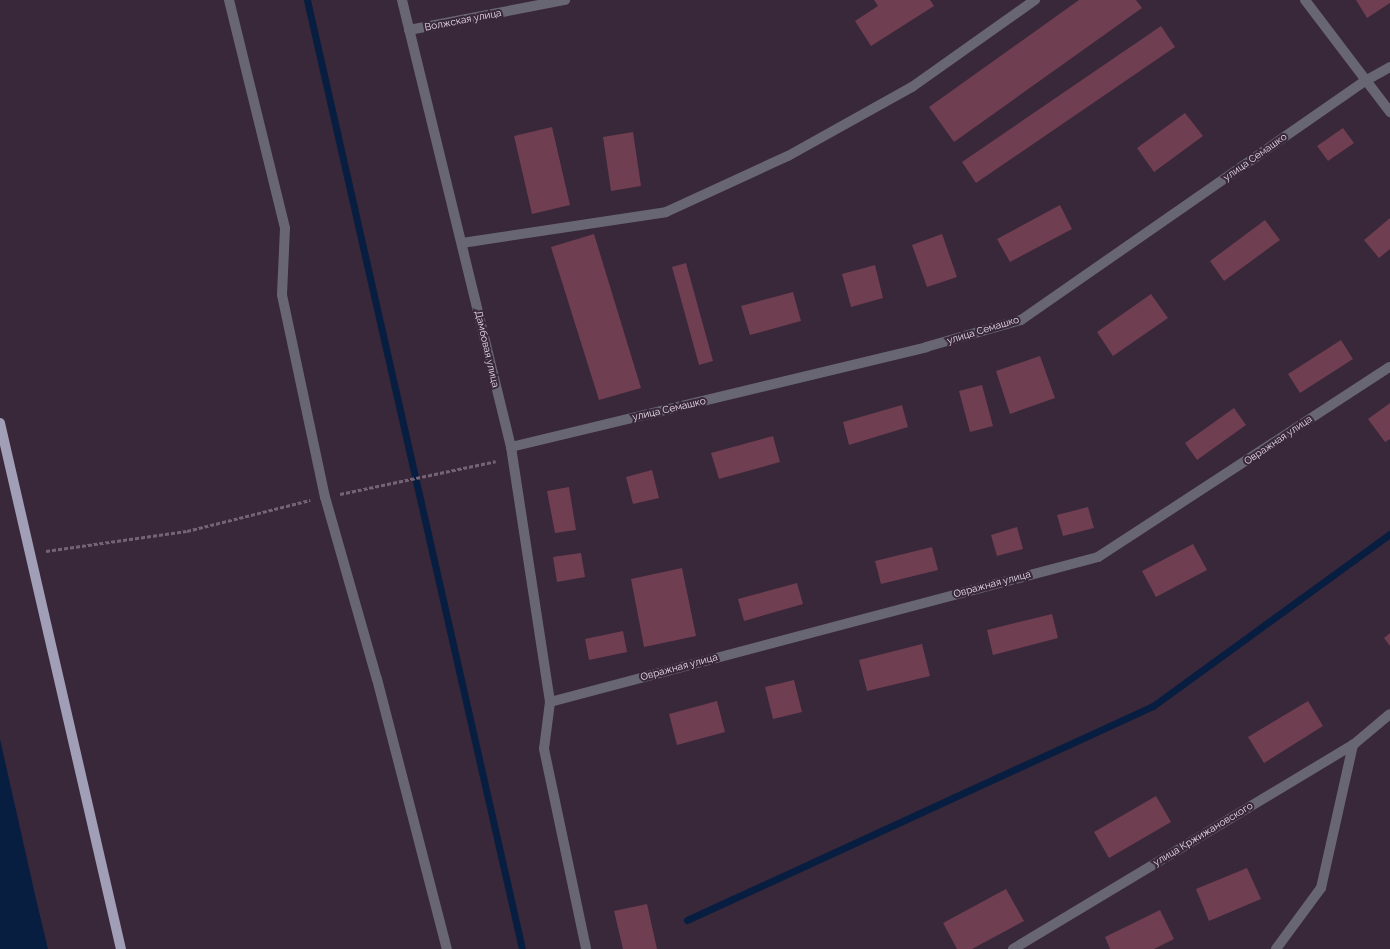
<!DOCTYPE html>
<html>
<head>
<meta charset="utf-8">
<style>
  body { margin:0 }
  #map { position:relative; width:1390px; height:949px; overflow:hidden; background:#39273a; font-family:Raleway,sans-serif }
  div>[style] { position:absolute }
  .water>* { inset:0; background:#071e41 }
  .stream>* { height:7px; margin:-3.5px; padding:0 3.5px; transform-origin:3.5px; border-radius:3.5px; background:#071e41 }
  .building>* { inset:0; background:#703e51 }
  .path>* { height:2.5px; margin-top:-1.25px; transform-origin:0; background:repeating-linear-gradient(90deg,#736374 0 4px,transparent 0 6px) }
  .minor>* { height:10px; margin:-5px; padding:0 5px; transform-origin:5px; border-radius:5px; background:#686673 }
  .major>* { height:10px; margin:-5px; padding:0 5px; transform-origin:5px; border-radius:5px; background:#a19eb7 }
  span { translate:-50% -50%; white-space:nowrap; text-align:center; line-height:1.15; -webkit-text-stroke:4px #39273a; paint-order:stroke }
  .street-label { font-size:10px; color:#e7dbe7 }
</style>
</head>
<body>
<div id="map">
  <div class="water">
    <i style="clip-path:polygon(0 739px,36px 899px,48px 949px,0 949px)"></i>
  </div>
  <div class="stream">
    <i style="left:307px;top:0;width:973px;rotate:77.23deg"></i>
    <i style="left:687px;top:920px;width:513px;rotate:-24.67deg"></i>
    <i style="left:1153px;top:706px;width:293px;rotate:-36deg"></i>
  </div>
  <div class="building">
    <i style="clip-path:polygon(874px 0,930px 0,934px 6px,871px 46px,855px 21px,878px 6px)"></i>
    <i style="clip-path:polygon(1079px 0,1136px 0,1142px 8px,954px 142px,929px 107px)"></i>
    <i style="clip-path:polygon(1356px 0,1390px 0,1390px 3px,1367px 18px)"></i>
    <i style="clip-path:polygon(1161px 26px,1175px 47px,976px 183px,962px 162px)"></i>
    <i style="clip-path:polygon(1185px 113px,1203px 136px,1154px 172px,1137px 148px)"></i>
    <i style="clip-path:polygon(552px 127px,570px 205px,532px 214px,514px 136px)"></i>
    <i style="clip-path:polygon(1343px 128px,1354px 143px,1328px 161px,1317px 146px)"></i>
    <i style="clip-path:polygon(633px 132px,641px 186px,611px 191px,603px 137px)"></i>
    <i style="clip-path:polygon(1060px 205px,1072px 229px,1010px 262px,997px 239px)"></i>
    <i style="clip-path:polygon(1390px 218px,1390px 249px,1379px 258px,1364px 240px)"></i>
    <i style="clip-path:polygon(1265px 220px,1280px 240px,1224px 281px,1210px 261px)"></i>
    <i style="clip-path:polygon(594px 234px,641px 388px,599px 400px,551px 247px)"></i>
    <i style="clip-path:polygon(942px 234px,957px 277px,927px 287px,912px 245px)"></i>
    <i style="clip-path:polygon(686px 263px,713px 361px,699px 365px,672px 267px)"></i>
    <i style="clip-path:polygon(875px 265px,883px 298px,851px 307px,842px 274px)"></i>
    <i style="clip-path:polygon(793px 292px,801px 321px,750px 335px,741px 306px)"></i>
    <i style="clip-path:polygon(1151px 294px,1168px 318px,1113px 356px,1097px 332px)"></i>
    <i style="clip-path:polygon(1341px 340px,1353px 359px,1300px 393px,1288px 374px)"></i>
    <i style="clip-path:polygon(1040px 356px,1055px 398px,1010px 414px,996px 371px)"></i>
    <i style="clip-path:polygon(982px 385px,993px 426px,970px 432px,959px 391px)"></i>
    <i style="clip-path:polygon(1390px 403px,1390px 439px,1385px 442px,1368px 419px)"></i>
    <i style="clip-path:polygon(902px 405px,908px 427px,849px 445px,843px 422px)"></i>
    <i style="clip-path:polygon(1234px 408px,1246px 425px,1197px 460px,1185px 443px)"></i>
    <i style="clip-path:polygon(773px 436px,780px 462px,719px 479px,711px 453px)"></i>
    <i style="clip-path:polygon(652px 470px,659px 498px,633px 504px,626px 477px)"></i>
    <i style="clip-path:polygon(569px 487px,576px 530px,555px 533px,547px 491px)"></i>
    <i style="clip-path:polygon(1088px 507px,1094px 528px,1063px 536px,1057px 515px)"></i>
    <i style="clip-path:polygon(1017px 527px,1023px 549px,997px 556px,991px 535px)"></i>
    <i style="clip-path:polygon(1193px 544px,1207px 570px,1156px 597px,1142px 571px)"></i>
    <i style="clip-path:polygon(932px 547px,938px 570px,881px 584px,875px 561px)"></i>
    <i style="clip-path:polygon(581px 553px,585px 577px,557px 582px,553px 557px)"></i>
    <i style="clip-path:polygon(682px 568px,696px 636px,644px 647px,631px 579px)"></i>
    <i style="clip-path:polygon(797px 583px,803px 604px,744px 621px,738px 599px)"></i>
    <i style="clip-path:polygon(1052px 614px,1058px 638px,993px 655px,987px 630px)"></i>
    <i style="clip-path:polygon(623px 631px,627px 652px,589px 660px,585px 639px)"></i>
    <i style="clip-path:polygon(1390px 633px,1390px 646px,1384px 638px)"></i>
    <i style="clip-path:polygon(922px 644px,930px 676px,867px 691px,859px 660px)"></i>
    <i style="clip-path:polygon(794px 680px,802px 712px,773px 719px,765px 687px)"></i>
    <i style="clip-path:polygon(717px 701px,725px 732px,677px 745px,669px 714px)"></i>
    <i style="clip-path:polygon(1308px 701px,1323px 726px,1264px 763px,1248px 737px)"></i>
    <i style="clip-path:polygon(1156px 796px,1171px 822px,1109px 858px,1094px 832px)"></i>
    <i style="clip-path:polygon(1247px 868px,1261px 899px,1209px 921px,1196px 889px)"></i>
    <i style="clip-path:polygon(1006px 889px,1024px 921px,972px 949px,957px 949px,943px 923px)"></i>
    <i style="clip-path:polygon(647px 904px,657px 949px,623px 949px,614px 911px)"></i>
    <i style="clip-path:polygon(1160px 910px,1174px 939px,1154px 949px,1110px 949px,1105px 937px)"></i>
  </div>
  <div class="path">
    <i style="left:340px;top:494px;width:159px;rotate:-11.9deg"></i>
    <i style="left:46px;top:551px;width:142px;rotate:-8.1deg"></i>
    <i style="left:187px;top:531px;width:127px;rotate:-14.1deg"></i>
  </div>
  <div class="minor">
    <i style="left:229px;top:0;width:235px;rotate:76.2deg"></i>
    <i style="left:285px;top:228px;width:67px;rotate:92.6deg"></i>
    <i style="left:282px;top:295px;width:207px;rotate:78deg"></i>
    <i style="left:325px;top:497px;width:189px;rotate:74.1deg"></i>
    <i style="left:377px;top:679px;width:279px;rotate:75.5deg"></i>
    <i style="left:402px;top:0;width:460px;rotate:76.3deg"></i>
    <i style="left:511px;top:447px;width:258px;rotate:81.3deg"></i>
    <i style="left:550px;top:702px;width:47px;rotate:97.3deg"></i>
    <i style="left:544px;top:749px;width:204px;rotate:78.1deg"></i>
    <i style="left:1305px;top:0;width:141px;rotate:52.8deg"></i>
    <i style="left:409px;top:30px;width:159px;rotate:-10.9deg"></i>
    <i style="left:462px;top:243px;width:206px;rotate:-8.6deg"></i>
    <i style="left:666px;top:212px;width:134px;rotate:-24.7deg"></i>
    <i style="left:788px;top:156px;width:142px;rotate:-29.1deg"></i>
    <i style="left:912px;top:87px;width:151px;rotate:-35.3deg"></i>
    <i style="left:511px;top:447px;width:427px;rotate:-13.5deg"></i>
    <i style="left:926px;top:347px;width:99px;rotate:-15.9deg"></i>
    <i style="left:1021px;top:320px;width:419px;rotate:-34.8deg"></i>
    <i style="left:1365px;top:81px;width:29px;rotate:-29deg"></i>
    <i style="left:550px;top:702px;width:567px;rotate:-14.82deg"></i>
    <i style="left:1098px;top:557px;width:348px;rotate:-33.1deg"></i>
    <i style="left:1013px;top:949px;width:397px;rotate:-31deg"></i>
    <i style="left:1353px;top:745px;width:48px;rotate:-40deg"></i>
    <i style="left:1276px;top:949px;width:76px;rotate:-53.6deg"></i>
    <i style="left:1321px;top:888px;width:147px;rotate:-77.4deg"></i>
  </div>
  <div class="major">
    <i style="left:0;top:423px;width:540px;rotate:77.05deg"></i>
  </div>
  <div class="street-label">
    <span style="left:463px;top:20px;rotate:-11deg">Волжская улица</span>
    <span style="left:1255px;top:157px;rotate:-35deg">улица Семашко</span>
    <span style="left:983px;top:330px;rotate:-17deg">улица Семашко</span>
    <span style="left:487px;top:349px;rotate:77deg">Дамбовая улица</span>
    <span style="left:669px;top:409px;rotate:-13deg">улица Семашко</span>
    <span style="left:1278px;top:440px;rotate:-34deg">Овражная улица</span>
    <span style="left:992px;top:584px;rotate:-15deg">Овражная улица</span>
    <span style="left:679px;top:667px;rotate:-15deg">Овражная улица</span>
    <span style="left:1203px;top:834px;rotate:-31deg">улица Кржижановского</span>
  </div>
</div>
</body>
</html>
